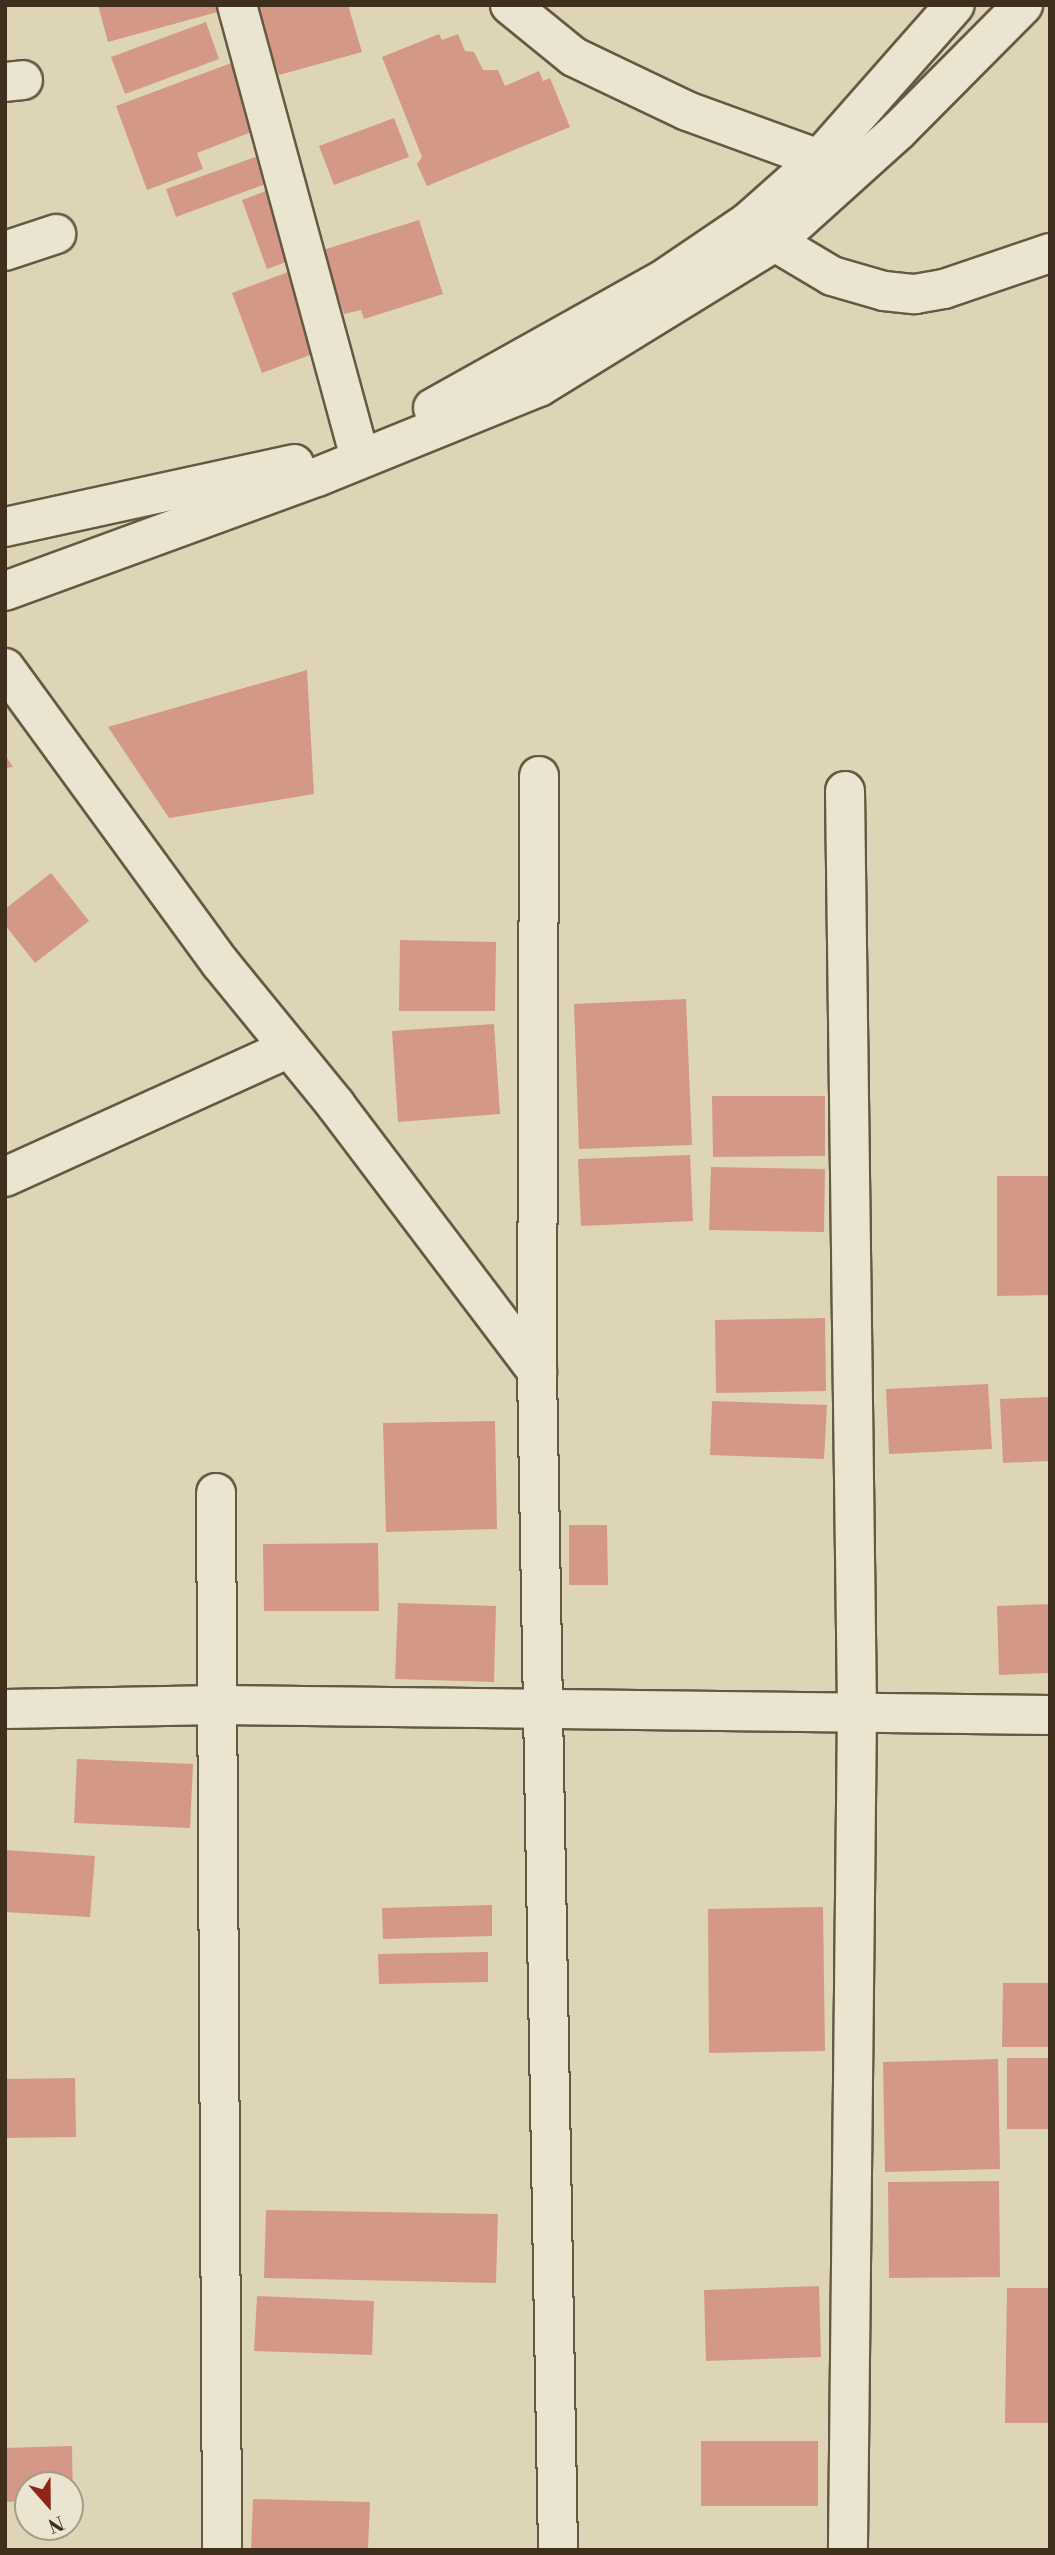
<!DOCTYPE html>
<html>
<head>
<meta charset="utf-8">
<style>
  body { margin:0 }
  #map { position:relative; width:1055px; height:2555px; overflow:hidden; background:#ded5b7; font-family:"Libre Bodoni",serif }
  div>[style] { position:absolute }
  .building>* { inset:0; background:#d39986 }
  .roads { filter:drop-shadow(2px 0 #665943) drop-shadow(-2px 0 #665943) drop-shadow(0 2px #665943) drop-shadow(0 -2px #665943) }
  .minor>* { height:38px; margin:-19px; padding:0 19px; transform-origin:19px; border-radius:19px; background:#eae4d0 }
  span { translate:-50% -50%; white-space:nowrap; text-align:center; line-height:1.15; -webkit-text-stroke:6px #eae4d0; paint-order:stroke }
  .frame { position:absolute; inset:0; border:7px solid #3e301c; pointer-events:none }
  .north { position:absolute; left:14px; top:2471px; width:70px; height:70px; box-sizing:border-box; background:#eae4d0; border:2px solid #a59c88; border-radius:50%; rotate:159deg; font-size:19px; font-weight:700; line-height:28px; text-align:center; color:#3e301c }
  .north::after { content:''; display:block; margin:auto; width:24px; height:32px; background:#8f2418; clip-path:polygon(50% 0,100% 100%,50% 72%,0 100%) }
</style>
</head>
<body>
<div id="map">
  <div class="building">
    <i style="clip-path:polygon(98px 5px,224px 5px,225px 10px,108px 42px)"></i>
    <i style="clip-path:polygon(252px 5px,348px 5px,362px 52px,279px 75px,268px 43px,263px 44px)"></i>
    <i style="clip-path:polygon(206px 22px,219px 59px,125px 94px,111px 57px)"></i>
    <i style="clip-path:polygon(439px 34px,442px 40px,458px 34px,465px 51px,474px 52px,483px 70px,498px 70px,505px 86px,539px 71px,543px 81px,550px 78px,570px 127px,427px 186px,417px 164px,422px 157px,382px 57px)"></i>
    <i style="clip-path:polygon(234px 62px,259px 129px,197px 153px,203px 169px,147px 190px,116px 106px)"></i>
    <i style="clip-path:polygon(394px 118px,409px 157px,334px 185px,319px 146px)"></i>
    <i style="clip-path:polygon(261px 155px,271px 182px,176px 217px,166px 189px)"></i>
    <i style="clip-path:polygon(271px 189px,297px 258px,267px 269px,242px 200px)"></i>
    <i style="clip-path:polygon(419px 220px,443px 294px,364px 319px,361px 310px,344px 314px,323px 250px)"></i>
    <i style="clip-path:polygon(296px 269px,326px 349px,262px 373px,232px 293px)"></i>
    <i style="clip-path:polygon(307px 670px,314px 794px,169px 818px,108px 727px)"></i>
    <i style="clip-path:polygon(5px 755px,13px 767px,5px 768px)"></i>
    <i style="clip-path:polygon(51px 873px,89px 921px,35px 963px,5px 925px,5px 909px)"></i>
    <i style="clip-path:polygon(400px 940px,496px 942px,495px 1011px,399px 1011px)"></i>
    <i style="clip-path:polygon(686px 999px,692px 1145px,579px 1149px,574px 1004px)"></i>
    <i style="clip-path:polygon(494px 1024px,500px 1114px,398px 1122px,392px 1031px)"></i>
    <i style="clip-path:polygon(712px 1096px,825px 1096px,825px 1156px,713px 1157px)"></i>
    <i style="clip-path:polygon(690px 1155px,693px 1221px,581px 1226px,578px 1159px)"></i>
    <i style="clip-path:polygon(711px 1167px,825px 1169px,824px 1232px,709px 1230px)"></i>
    <i style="clip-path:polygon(997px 1176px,1050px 1176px,1050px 1295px,997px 1296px)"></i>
    <i style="clip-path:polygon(825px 1318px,826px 1391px,716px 1393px,715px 1320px)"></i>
    <i style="clip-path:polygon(988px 1384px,992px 1449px,889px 1454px,886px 1389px)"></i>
    <i style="clip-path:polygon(1050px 1397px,1050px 1461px,1003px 1463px,1000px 1399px)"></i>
    <i style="clip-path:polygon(712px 1401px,827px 1405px,824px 1459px,710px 1455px)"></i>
    <i style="clip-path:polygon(495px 1421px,497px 1529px,386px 1532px,383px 1423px)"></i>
    <i style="clip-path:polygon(569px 1525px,607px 1525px,608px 1585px,569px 1585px)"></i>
    <i style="clip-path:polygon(378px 1543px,379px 1611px,264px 1611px,263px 1544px)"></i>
    <i style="clip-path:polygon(398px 1603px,496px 1606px,494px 1682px,395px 1679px)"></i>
    <i style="clip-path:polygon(1050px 1604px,1050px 1673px,999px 1675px,997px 1606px)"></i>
    <i style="clip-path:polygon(77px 1759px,193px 1764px,190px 1828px,74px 1823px)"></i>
    <i style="clip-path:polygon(5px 1850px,95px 1856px,90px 1917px,5px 1912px)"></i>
    <i style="clip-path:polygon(492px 1905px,492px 1936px,383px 1939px,382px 1908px)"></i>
    <i style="clip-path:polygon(823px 1907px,825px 2051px,709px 2053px,708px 1909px)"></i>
    <i style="clip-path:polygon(488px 1952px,488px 1982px,379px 1984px,378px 1954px)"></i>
    <i style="clip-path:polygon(1003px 1983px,1050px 1983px,1050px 2047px,1002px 2047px)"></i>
    <i style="clip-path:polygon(1007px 2058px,1050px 2058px,1050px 2129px,1007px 2129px)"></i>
    <i style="clip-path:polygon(998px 2059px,1000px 2169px,885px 2172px,883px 2062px)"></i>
    <i style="clip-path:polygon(75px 2078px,76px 2137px,5px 2138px,5px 2079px)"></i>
    <i style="clip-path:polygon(999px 2181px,1000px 2277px,889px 2278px,888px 2182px)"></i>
    <i style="clip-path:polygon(266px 2210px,498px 2214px,496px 2283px,264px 2278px)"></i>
    <i style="clip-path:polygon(819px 2286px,821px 2357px,706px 2361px,704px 2290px)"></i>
    <i style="clip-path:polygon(1007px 2288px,1050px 2288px,1050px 2423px,1005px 2423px)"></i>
    <i style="clip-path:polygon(257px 2296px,374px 2301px,372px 2355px,254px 2351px)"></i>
    <i style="clip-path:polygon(701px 2441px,818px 2441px,818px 2506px,701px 2506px)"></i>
    <i style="clip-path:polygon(72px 2446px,73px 2500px,70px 2500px,70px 2485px,28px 2485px,28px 2501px,5px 2502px,5px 2448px)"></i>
    <i style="clip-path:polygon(253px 2499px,370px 2502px,368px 2550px,251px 2550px)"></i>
  </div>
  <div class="roads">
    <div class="minor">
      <i style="left:237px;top:5px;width:462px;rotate:74.8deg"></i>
      <i style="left:510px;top:5px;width:82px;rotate:39.1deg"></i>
      <i style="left:574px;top:57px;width:125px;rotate:25.5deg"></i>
      <i style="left:687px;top:111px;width:140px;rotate:20deg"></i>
      <i style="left:5px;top:82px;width:18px;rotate:-6deg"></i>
      <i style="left:775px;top:242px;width:167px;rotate:-42.1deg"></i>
      <i style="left:899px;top:130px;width:176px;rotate:-45.2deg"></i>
      <i style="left:5px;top:251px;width:54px;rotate:-18.4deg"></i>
      <i style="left:433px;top:408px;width:268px;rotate:-29.2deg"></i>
      <i style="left:667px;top:277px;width:98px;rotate:-34.2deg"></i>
      <i style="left:748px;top:222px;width:95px;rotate:-41.6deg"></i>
      <i style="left:819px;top:159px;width:205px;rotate:-48.6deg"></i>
      <i style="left:5px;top:527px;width:296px;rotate:-12.3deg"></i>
      <i style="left:5px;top:591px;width:332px;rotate:-20.1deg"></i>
      <i style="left:317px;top:477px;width:240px;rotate:-22.1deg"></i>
      <i style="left:539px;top:387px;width:277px;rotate:-31.6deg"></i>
      <i style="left:775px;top:242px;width:66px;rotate:30.8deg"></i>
      <i style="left:832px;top:276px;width:54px;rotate:16.1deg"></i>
      <i style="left:884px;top:291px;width:31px;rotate:6deg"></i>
      <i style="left:915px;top:294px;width:29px;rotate:-10deg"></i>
      <i style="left:944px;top:289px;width:112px;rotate:-18.8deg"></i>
      <i style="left:5px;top:668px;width:366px;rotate:53.9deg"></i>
      <i style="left:221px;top:964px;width:181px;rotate:50.8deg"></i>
      <i style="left:335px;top:1104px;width:335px;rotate:52.9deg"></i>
      <i style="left:539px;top:776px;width:595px;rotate:90.19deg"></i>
      <i style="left:537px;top:1371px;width:1179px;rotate:88.98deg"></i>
      <i style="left:845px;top:791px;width:921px;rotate:89.25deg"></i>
      <i style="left:857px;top:1712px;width:838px;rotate:90.62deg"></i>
      <i style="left:5px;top:1177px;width:312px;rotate:-24.4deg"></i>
      <i style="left:216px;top:1493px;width:1057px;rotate:89.67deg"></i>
      <i style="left:5px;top:1709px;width:214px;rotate:-1.1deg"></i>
      <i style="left:219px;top:1705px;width:831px;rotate:0.69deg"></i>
    </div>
  </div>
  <div class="frame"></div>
  <div class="north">N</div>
</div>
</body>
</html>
